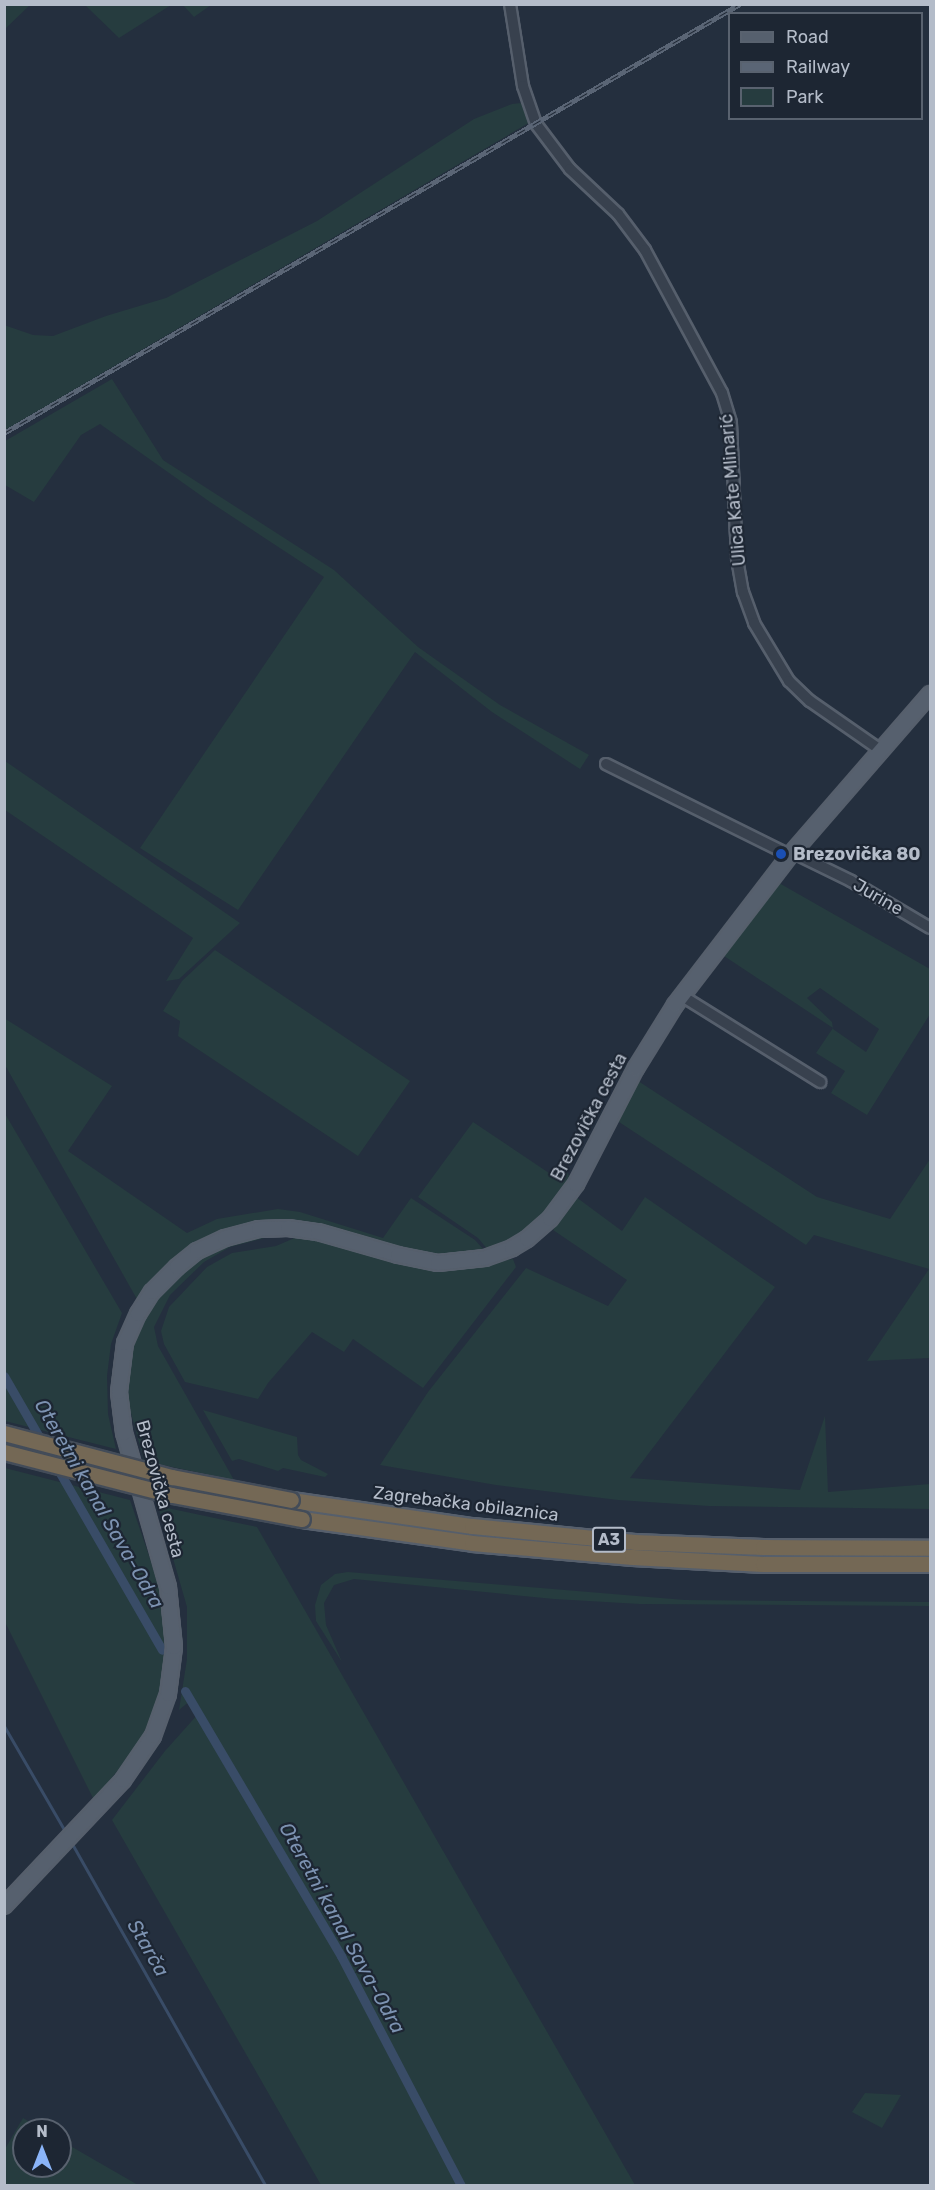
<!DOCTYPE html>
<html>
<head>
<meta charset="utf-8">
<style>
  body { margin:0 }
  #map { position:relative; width:935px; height:2190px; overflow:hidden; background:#242f3e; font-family:Rubik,sans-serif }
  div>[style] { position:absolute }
  .green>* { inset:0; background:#263c3f }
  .stream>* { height:3px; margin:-1.5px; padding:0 1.5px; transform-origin:1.5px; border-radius:1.5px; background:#394c67 }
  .canal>* { height:9px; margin:-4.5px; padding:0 4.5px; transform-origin:4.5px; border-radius:4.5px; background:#394c67 }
  .roads { filter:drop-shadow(2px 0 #565f6c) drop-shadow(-2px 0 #565f6c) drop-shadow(0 2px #565f6c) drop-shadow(0 -2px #565f6c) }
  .minor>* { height:10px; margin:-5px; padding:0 5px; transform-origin:5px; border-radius:5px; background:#38414e }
  .major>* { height:14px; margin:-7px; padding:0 7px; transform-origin:7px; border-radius:7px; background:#56606e }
  .highway>* { height:15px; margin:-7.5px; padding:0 7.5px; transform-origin:7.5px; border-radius:7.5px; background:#746855 }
  .rail>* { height:5px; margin-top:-2.5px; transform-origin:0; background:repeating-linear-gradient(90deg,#1d2633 0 9px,#5a6575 0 18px); box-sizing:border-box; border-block:2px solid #5a6575 }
  .bridges { filter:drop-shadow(2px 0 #434c59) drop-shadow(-2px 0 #434c59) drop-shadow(0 2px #434c59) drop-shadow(0 -2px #434c59) }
  .highway-bridge>* { height:15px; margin:-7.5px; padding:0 7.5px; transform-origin:7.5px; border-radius:7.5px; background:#746855 }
  .dots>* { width:16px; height:16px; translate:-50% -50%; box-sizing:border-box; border:3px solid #1d2633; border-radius:50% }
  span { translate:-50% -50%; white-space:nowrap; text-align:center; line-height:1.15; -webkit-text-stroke:4.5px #1d2633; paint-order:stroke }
  .shield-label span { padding:2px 4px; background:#1d2633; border:2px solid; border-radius:4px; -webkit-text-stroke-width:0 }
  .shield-label { font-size:16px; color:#b4bcc9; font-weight:700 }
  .street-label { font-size:18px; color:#b4bcc9 }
  .poi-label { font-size:18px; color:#b4bcc9; font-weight:700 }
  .left { translate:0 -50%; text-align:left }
  .water-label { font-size:20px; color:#7c92b1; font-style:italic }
  .frame { position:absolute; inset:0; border:6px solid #b4bcc9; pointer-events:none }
  .legend { position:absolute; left:728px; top:12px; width:195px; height:108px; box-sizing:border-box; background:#1d2633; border:2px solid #59626f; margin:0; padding:8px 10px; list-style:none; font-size:18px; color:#b4bcc9 }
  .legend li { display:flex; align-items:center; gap:12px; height:30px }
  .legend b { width:30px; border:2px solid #59626f }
  .north { position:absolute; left:12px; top:2118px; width:60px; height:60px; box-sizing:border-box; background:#1d2633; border:2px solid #59626f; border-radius:50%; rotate:0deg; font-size:16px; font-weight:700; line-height:24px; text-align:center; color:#b4bcc9 }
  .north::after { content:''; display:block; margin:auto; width:21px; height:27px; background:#8ab4f8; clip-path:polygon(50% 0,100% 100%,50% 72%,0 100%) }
</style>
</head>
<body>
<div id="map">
  <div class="green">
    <i style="clip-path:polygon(5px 4px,30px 4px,30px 5px,5px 29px)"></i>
    <i style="clip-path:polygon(85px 5px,171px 5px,119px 38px)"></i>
    <i style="clip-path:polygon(183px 5px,211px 5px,194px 17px)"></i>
    <i style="clip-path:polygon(521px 103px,532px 121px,5px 430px,4px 325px,33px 335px,53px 336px,106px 316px,166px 298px,317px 221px,474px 119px,512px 104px)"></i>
    <i style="clip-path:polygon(112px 379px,163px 460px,334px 570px,418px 647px,500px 705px,589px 755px,580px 769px,492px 712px,415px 652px,238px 910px,140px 848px,324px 577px,210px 502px,100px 424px,81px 435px,34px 502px,5px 485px,5px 441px)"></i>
    <i style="clip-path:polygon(5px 761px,240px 923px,179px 979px,166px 981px,193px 938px,5px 810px)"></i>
    <i style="clip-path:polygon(evenodd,779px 883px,930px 969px,930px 1014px,867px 1115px,831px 1093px,845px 1071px,816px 1053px,833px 1028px,724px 956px,779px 883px,820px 988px,879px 1029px,866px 1052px,833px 1029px,832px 1022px,807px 998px,820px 988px)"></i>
    <i style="clip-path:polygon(215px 950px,410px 1081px,358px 1156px,178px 1036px,180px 1021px,163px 1011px,182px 981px)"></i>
    <i style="clip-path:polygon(4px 1018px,112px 1086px,68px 1151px,187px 1233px,217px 1219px,278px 1209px,300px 1212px,383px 1238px,411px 1198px,475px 1240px,486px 1252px,445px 1257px,423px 1255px,326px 1227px,246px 1226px,221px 1233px,175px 1260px,138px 1301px,5px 1065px)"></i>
    <i style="clip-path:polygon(635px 1079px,817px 1197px,890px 1219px,930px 1159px,930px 1358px,867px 1361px,929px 1269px,814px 1235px,806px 1245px,616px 1120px)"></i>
    <i style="clip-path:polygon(4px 1112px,122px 1313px,111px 1344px,107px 1376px,108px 1414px,116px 1449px,5px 1421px)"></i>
    <i style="clip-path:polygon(473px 1122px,552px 1175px,562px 1160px,569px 1176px,565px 1193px,536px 1225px,512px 1242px,489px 1251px,478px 1238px,418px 1197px)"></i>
    <i style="clip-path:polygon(576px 1197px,622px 1231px,645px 1197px,775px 1287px,630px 1478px,800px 1490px,825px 1416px,828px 1492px,930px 1484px,930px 1509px,709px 1506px,618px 1500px,496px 1485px,380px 1465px,428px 1392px,526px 1268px,608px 1306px,627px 1280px,553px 1230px)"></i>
    <i style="clip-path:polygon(263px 1235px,276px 1235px,230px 1247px,204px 1262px,170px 1295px,154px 1327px,158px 1346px,234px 1480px,144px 1461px,125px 1391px,132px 1344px,144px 1315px,170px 1280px,199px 1257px,227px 1244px)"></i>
    <i style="clip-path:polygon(299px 1236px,318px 1238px,423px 1267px,463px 1269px,513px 1259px,516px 1267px,423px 1388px,353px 1339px,344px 1352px,312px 1332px,268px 1383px,258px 1399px,185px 1382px,164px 1344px,161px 1331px,169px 1307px,207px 1267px,232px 1253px,276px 1246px)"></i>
    <i style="clip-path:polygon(203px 1410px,297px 1437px,298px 1455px,301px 1460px,328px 1474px,325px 1477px,283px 1468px,278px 1471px,239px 1459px,232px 1461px)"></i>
    <i style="clip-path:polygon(5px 1468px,130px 1500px,159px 1585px,167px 1635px,167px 1654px,158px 1701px,139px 1744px,94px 1800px,5px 1622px)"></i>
    <i style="clip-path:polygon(158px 1506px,257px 1527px,635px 2185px,321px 2185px,112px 1820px,165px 1751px,199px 1713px,191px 1700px,179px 1710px,187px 1659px,187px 1607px)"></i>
    <i style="clip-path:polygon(348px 1572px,685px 1600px,930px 1602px,930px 1606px,640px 1604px,554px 1599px,354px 1579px,334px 1585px,324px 1603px,326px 1625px,342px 1662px,316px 1621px,315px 1605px,321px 1585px,335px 1574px)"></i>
    <i style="clip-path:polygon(865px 2093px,901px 2095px,882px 2128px,852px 2112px)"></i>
    <i style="clip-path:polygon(23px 2118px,43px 2130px,24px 2130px,24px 2166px,60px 2166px,60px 2140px,138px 2185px,5px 2185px,5px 2149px)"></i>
  </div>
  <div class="stream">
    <i style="left:4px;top:1726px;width:124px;rotate:59.9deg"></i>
    <i style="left:71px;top:1842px;width:395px;rotate:60.5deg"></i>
  </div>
  <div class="canal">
    <i style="left:4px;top:1376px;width:316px;rotate:60deg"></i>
    <i style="left:185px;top:1691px;width:308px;rotate:59.5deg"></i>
    <i style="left:341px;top:1956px;width:259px;rotate:62.4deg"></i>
  </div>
  <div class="roads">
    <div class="minor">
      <i style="left:510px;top:4px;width:83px;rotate:81deg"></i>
      <i style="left:523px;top:86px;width:40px;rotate:71.1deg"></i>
      <i style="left:536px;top:124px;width:56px;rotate:52.9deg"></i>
      <i style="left:570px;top:169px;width:66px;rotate:43.2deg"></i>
      <i style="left:618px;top:214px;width:45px;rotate:53.1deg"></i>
      <i style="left:645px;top:250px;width:162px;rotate:61.7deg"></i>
      <i style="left:722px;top:393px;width:31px;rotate:73deg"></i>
      <i style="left:731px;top:423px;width:136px;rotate:87.5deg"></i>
      <i style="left:737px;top:559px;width:34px;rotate:80deg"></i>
      <i style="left:743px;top:592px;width:33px;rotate:70deg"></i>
      <i style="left:754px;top:623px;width:68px;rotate:58.9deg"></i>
      <i style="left:789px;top:681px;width:29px;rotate:44deg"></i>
      <i style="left:810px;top:701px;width:88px;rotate:34.8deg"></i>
      <i style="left:606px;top:764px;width:198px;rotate:26.4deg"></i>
      <i style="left:783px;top:852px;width:17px;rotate:13deg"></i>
      <i style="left:800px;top:856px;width:57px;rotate:26.1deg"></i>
      <i style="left:851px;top:881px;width:92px;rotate:30.7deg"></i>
      <i style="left:682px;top:996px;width:163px;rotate:31.9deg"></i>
    </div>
    <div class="major">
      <i style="left:4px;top:1906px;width:173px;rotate:-46.6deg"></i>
      <i style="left:123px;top:1780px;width:53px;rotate:-55.7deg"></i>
      <i style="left:153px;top:1736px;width:45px;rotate:-70.3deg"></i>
      <i style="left:168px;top:1694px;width:47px;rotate:-82.7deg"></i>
      <i style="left:174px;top:1647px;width:60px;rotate:-95.7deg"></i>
      <i style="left:168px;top:1587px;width:160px;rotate:-105.9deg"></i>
      <i style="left:124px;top:1433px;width:41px;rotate:-97deg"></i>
      <i style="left:119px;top:1392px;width:49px;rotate:-83deg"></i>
      <i style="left:125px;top:1343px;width:32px;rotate:-66deg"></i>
      <i style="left:138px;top:1314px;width:26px;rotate:-58deg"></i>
      <i style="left:152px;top:1292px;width:35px;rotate:-45deg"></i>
      <i style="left:177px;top:1267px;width:26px;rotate:-39deg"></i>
      <i style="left:197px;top:1251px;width:31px;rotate:-25deg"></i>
      <i style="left:225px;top:1238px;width:35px;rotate:-15deg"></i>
      <i style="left:259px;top:1229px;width:29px;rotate:-2deg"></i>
      <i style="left:288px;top:1228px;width:30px;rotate:8deg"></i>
      <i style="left:318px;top:1232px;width:83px;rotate:16deg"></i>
      <i style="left:398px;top:1255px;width:41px;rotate:11.3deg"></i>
      <i style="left:438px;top:1263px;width:47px;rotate:-6.1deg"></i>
      <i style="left:485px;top:1258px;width:29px;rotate:-20deg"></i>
      <i style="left:512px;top:1248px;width:17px;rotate:-31deg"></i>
      <i style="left:527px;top:1239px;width:30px;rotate:-41deg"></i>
      <i style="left:550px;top:1219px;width:44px;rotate:-53.4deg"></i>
      <i style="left:576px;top:1184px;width:131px;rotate:-62.7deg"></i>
      <i style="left:636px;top:1068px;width:74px;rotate:-58.2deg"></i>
      <i style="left:675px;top:1005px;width:190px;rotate:-52.5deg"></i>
      <i style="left:791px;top:854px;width:212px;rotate:-49deg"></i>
    </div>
    <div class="highway">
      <i style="left:291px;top:1500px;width:183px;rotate:8.2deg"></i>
      <i style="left:472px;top:1526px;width:163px;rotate:5.6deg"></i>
      <i style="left:634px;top:1542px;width:129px;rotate:2.2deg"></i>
      <i style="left:763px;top:1547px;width:167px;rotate:0.3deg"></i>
      <i style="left:302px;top:1519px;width:172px;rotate:8deg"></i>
      <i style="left:472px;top:1543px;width:161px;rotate:5deg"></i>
      <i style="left:632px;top:1557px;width:131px;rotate:3.1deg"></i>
      <i style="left:763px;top:1564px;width:167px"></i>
    </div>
  </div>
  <div class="rail">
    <i style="left:4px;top:433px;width:852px;rotate:-30.24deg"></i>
  </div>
  <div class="bridges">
    <div class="highway-bridge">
      <i style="left:4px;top:1433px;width:174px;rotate:14.7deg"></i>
      <i style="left:172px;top:1477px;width:121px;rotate:10.9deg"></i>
      <i style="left:4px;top:1452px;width:173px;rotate:14.4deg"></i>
      <i style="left:172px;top:1495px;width:132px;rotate:10.5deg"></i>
    </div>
  </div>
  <div class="dots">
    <i style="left:781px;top:854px;background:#1a4fb4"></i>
  </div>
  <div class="shield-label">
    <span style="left:609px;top:1540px">A3</span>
  </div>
  <div class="street-label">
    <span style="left:733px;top:490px;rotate:-95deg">Ulica Kate Mlinarić</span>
    <span style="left:878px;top:897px;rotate:30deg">Jurine</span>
    <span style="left:589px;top:1117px;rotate:-62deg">Brezovička cesta</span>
    <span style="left:160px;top:1489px;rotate:75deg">Brezovička cesta</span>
    <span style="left:466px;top:1504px;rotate:7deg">Zagrebačka obilaznica</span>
  </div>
  <div class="poi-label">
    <span class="left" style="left:793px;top:854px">Brezovička 80</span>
  </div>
  <div class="water-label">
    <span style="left:99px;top:1504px;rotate:60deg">Oteretni kanal Sava-Odra</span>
    <span style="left:342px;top:1928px;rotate:61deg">Oteretni kanal Sava-Odra</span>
    <span style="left:148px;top:1948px;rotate:60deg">Starča</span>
  </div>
  <div class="frame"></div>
  <ul class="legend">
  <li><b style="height:8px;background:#56606e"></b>Road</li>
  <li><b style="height:8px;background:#5a6575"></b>Railway</li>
  <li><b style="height:16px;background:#263c3f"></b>Park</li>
  </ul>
  <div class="north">N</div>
</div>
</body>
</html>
